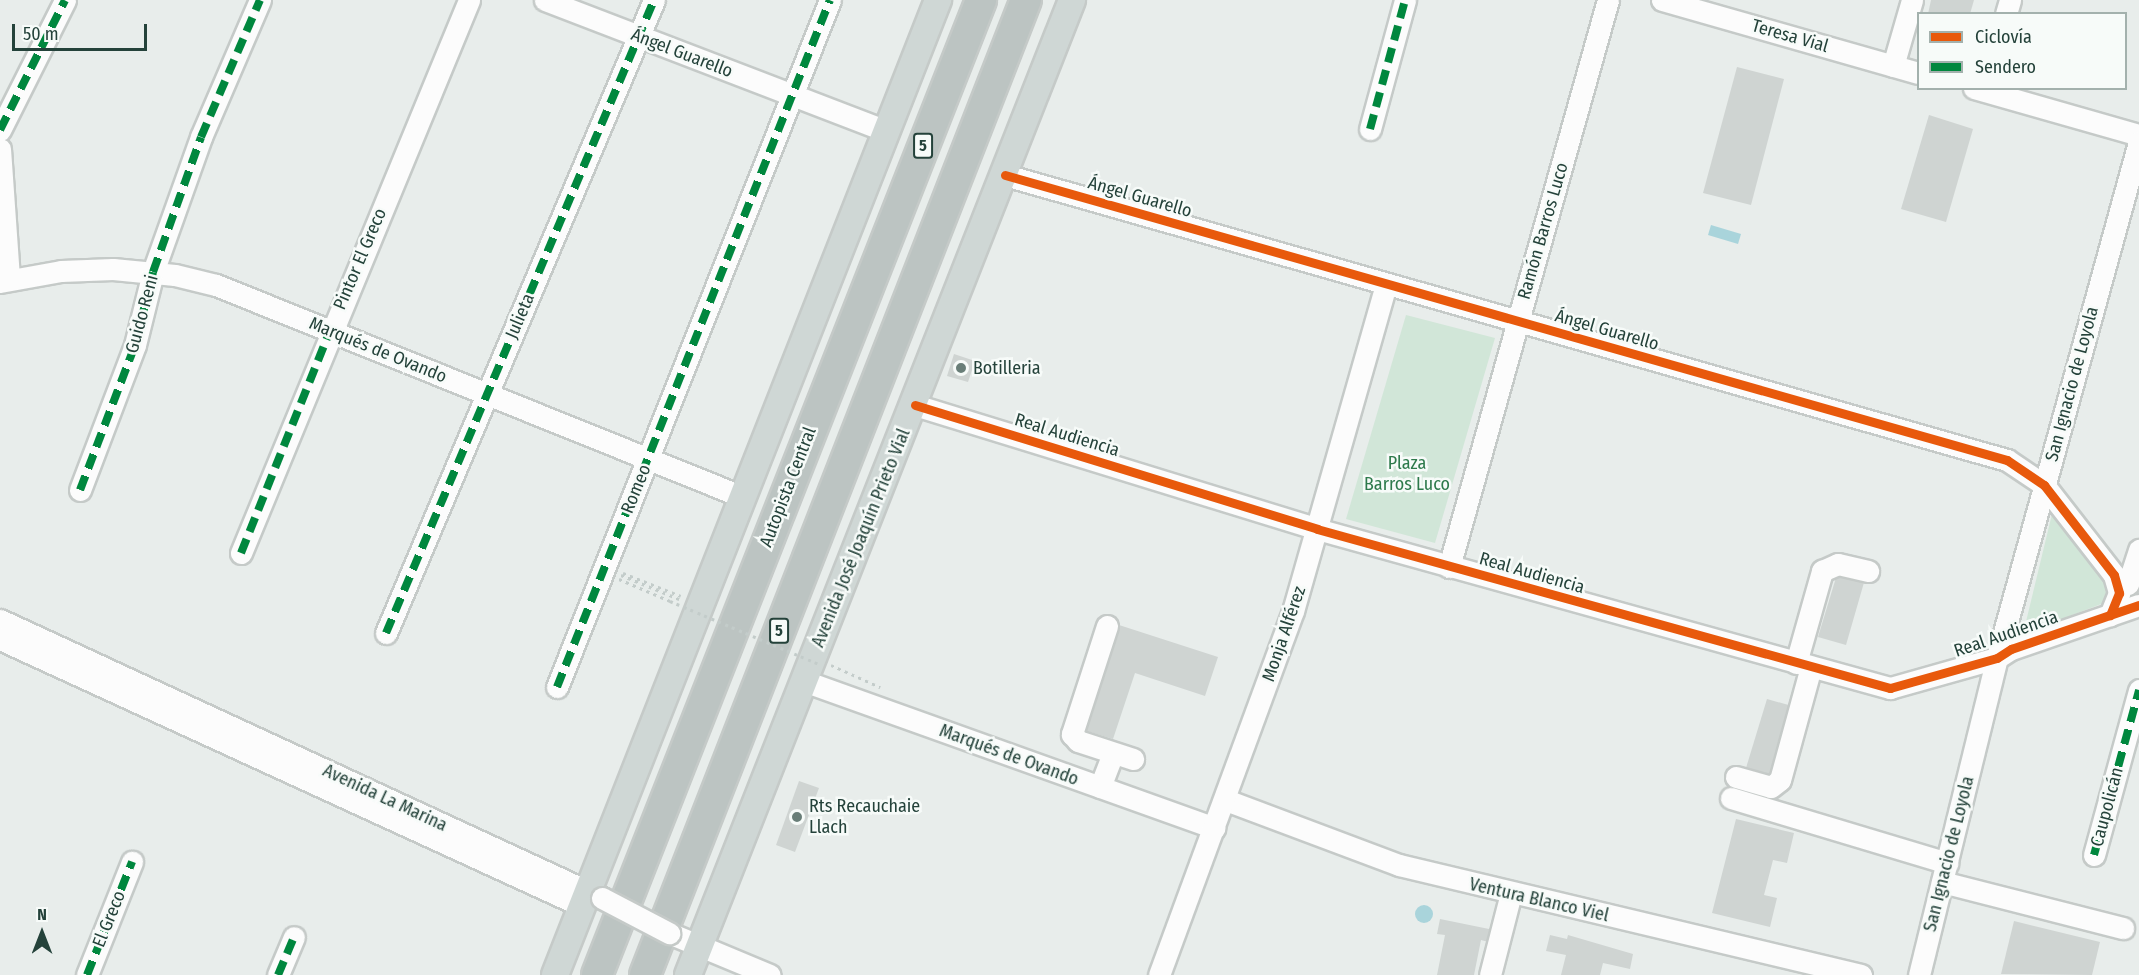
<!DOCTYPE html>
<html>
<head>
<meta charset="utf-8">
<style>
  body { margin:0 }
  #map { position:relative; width:2139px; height:975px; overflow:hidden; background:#e8edeb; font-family:"Fira Sans Condensed",sans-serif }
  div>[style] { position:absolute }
  .green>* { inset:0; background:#d1e6d8 }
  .water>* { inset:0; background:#a9d4db }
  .round { border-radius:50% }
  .building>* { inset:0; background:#cfd4d2 }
  .path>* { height:3px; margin-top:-1.5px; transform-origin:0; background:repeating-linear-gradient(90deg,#c3ccca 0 3px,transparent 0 7.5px) }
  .roads { filter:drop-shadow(2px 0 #c5cac8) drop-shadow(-2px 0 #c5cac8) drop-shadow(0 2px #c5cac8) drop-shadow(0 -2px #c5cac8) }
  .minor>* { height:21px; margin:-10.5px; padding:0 10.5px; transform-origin:10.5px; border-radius:10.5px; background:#fcfcfc }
  .major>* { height:26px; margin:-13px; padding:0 13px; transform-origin:13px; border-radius:13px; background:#cfd7d5 }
  .highway>* { height:30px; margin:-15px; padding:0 15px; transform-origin:15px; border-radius:15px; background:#bcc4c2 }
  .path-bridge>* { height:3px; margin-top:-1.5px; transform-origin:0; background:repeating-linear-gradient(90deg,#c3ccca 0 3px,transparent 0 7.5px) }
  .bridges { filter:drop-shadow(2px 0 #c5cac8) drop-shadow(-2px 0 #c5cac8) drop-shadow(0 2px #c5cac8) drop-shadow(0 -2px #c5cac8) }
  .minor-bridge>* { height:21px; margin:-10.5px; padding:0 10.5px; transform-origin:10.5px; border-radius:10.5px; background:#fcfcfc }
  .quiet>* { height:8px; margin-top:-4px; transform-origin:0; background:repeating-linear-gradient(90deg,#00873e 0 15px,transparent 0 23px) }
  .cycleway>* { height:9px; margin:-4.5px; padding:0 4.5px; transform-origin:4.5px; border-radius:4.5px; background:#e8590c }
  .dots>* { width:16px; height:16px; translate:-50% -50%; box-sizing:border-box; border:3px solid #f7fbf9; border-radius:50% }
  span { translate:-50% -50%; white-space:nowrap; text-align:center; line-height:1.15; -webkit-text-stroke:5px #f7fbf9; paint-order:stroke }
  .shield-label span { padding:2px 4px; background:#f7fbf9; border:2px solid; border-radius:4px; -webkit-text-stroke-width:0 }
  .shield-label { font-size:16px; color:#24423a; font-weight:700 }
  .street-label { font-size:18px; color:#24423a }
  .poi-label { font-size:18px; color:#24423a }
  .left { translate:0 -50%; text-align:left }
  .park-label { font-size:18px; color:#2d7a4b }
  .legend { position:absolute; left:1917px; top:12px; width:210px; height:78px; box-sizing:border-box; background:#f7fbf9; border:2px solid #a3b1ad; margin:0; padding:8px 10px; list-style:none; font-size:18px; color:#24423a }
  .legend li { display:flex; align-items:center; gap:12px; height:30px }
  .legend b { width:30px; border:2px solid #a3b1ad }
  .north { position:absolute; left:12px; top:903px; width:60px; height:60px; -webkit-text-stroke:4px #f7fbf9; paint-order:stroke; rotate:0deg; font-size:16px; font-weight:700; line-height:24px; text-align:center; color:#24423a }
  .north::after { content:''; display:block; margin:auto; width:21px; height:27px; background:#24423a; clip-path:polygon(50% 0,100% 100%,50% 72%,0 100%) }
  .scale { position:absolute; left:12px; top:24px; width:135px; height:27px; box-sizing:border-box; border:3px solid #24423a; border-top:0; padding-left:8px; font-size:18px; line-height:21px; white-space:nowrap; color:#24423a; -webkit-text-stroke:4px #f7fbf9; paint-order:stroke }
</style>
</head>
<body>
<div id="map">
  <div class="green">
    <i style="clip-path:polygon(1406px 315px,1495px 338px,1435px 543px,1346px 519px)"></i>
    <i style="clip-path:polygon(2052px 514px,2110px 585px,2109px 601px,2023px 634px)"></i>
  </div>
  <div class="water">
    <i style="clip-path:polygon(1711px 225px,1741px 234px,1738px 244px,1708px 235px)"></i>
    <i class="round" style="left:1415px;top:905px;width:18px;height:18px"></i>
  </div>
  <div class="building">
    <i style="clip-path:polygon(1931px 0,1974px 0,1970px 14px,1928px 14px)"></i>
    <i style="clip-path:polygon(1737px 67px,1784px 79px,1751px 205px,1703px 193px)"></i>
    <i style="clip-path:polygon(1929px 115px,1973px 129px,1946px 222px,1901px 209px)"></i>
    <i style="clip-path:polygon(954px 354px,975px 361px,968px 382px,947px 376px)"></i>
    <i style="clip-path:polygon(1838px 571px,1865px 579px,1846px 645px,1818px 637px)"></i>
    <i style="clip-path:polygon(1119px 625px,1218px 657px,1205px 696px,1135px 673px,1113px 739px,1084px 730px)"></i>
    <i style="clip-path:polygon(1767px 699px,1792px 706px,1771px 775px,1746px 768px)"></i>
    <i style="clip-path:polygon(799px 781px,819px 788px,795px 852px,776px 845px)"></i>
    <i style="clip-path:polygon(1736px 819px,1794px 833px,1787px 863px,1773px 860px,1764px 895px,1777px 898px,1770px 927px,1712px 913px)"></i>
    <i style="clip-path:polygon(1440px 919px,1494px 930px,1492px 943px,1481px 940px,1474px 975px,1437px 975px,1445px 935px,1437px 934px)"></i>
    <i style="clip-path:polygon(2014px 921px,2100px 942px,2092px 975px,2001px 974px)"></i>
    <i style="clip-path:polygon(1550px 935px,1567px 939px,1568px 935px,1633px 954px,1630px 969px,1603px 963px,1600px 975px,1561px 975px,1566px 955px,1546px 951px)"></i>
  </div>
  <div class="path">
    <i style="left:623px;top:573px;width:62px;rotate:21.6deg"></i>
    <i style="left:621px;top:575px;width:63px;rotate:22.5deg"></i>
    <i style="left:619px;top:579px;width:56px;rotate:23.3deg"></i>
    <i style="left:831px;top:665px;width:54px;rotate:24.2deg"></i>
  </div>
  <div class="roads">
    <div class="minor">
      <i style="left:545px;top:0;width:366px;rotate:21deg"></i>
      <i style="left:1662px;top:0;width:266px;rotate:15.9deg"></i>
      <i style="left:2006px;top:14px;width:15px;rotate:-74deg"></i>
      <i style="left:1893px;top:66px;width:69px;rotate:-73.9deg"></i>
      <i style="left:1974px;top:88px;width:172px;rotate:15.9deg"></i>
      <i style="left:1370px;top:129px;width:134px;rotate:-74.8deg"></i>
      <i style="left:0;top:130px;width:145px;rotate:-63.4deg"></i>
      <i style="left:0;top:149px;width:130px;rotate:86deg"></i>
      <i style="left:1005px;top:175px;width:1042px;rotate:15.88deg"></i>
      <i style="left:2007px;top:460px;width:45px;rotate:34deg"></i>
      <i style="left:2044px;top:485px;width:114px;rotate:52.1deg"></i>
      <i style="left:2114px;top:575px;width:19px;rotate:74deg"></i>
      <i style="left:2119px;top:593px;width:24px;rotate:112deg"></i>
      <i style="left:0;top:282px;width:62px;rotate:-10.2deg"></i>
      <i style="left:61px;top:271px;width:52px;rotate:-2.2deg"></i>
      <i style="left:113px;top:269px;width:62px;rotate:5.5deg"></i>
      <i style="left:175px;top:275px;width:42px;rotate:13.7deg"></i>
      <i style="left:216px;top:285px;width:568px;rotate:21.91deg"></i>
      <i style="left:915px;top:405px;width:421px;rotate:17.1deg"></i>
      <i style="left:1317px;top:529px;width:595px;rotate:15.51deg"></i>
      <i style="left:1890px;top:688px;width:111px;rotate:-15.7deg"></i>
      <i style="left:1997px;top:658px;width:17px;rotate:-33deg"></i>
      <i style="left:2011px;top:649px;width:135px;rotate:-19deg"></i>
      <i style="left:80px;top:490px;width:155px;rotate:-69.2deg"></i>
      <i style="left:135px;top:345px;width:75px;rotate:-76.1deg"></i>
      <i style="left:153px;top:272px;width:143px;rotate:-70.4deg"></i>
      <i style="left:201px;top:137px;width:149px;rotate:-66.7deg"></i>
      <i style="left:241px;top:553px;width:598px;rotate:-67.59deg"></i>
      <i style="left:1449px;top:567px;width:589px;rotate:-74.34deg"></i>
      <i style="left:2128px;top:584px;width:36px;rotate:-72deg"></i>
      <i style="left:0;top:620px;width:663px;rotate:24.79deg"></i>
      <i style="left:1107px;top:626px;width:114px;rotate:108deg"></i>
      <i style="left:1072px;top:734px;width:9px;rotate:49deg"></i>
      <i style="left:1078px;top:741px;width:58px;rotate:18.1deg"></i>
      <i style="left:386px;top:633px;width:687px;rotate:-67.05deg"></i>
      <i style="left:0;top:639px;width:640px;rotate:24.64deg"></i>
      <i style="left:1796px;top:663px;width:96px;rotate:-74.2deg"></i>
      <i style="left:1822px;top:571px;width:17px;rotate:-24deg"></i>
      <i style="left:1838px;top:564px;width:31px;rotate:13deg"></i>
      <i style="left:804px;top:681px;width:436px;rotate:19.7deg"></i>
      <i style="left:557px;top:687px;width:739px;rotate:-68.33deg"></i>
      <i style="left:1736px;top:777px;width:36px;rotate:16deg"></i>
      <i style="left:1771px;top:787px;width:11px;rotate:-38deg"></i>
      <i style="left:1780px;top:780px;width:117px;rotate:-74.7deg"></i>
      <i style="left:1100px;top:787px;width:36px;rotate:-69deg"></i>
      <i style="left:1731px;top:798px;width:226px;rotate:16.7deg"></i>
      <i style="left:1226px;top:800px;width:185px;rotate:20.6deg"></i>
      <i style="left:1399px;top:865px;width:475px;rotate:13.4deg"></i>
      <i style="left:2094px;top:855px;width:171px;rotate:-74.7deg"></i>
      <i style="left:1942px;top:882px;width:187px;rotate:14.3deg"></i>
      <i style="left:669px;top:933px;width:109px;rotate:22.6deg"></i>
      <i style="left:87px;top:975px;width:122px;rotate:-68.3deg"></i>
      <i style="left:278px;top:975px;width:41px;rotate:-67.2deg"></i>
      <i style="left:1159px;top:975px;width:388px;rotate:-69.8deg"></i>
      <i style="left:1293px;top:611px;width:339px;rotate:-74.1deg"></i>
      <i style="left:1490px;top:975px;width:85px;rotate:-75.6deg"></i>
      <i style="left:1919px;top:975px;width:326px;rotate:-76.2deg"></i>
      <i style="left:1997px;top:658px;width:535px;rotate:-74.61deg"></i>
    </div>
    <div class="major">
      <i style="left:555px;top:975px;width:1048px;rotate:-68.55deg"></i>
      <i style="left:688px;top:975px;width:1048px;rotate:-68.5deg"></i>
    </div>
    <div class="highway">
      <i style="left:597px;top:975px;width:1048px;rotate:-68.5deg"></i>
      <i style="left:645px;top:975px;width:1047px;rotate:-68.66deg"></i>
    </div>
  </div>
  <div class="path-bridge">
    <i style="left:670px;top:601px;width:160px;rotate:22.9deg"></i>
  </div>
  <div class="bridges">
    <div class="minor-bridge">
      <i style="left:602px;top:898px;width:76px;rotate:27.6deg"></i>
    </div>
  </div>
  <div class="quiet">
    <i style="left:1370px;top:129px;width:134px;rotate:-74.8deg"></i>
    <i style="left:0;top:130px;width:145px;rotate:-63.4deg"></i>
    <i style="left:80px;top:490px;width:155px;rotate:-69.2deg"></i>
    <i style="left:135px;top:345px;width:75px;rotate:-76.1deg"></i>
    <i style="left:153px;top:272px;width:143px;rotate:-70.4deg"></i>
    <i style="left:201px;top:137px;width:149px;rotate:-66.7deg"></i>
    <i style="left:241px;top:553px;width:240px;rotate:-68.2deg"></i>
    <i style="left:386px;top:633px;width:687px;rotate:-67.05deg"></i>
    <i style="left:557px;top:687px;width:739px;rotate:-68.33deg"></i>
    <i style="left:2094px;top:855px;width:171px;rotate:-74.7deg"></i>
    <i style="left:87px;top:975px;width:122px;rotate:-68.3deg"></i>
    <i style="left:278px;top:975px;width:41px;rotate:-67.2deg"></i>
  </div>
  <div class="cycleway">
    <i style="left:1005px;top:175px;width:1042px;rotate:15.88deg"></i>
    <i style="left:2007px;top:460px;width:45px;rotate:34deg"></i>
    <i style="left:2044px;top:485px;width:114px;rotate:52.1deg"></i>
    <i style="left:2114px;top:575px;width:19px;rotate:74deg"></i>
    <i style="left:2119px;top:593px;width:24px;rotate:112deg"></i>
    <i style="left:915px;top:405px;width:421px;rotate:17.1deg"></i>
    <i style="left:1317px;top:529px;width:595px;rotate:15.51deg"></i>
    <i style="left:1890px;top:688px;width:111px;rotate:-15.7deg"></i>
    <i style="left:1997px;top:658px;width:17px;rotate:-33deg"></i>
    <i style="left:2011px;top:649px;width:135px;rotate:-19deg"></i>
  </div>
  <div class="dots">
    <i style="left:961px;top:368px;background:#697e78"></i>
    <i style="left:797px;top:817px;background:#697e78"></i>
  </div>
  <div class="shield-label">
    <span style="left:923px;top:146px">5</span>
    <span style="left:779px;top:631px">5</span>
  </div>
  <div class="street-label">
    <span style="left:1790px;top:36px;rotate:16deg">Teresa Vial</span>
    <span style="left:682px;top:53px;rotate:21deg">Ángel Guarello</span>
    <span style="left:1140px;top:197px;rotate:16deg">Ángel Guarello</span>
    <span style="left:1543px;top:231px;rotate:-74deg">Ramón Barros Luco</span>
    <span style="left:360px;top:259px;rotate:-67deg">Pintor El Greco</span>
    <span style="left:142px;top:314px;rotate:-75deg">Guido Reni</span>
    <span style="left:520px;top:316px;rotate:-67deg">Julieta</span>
    <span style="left:1607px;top:330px;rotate:16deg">Ángel Guarello</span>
    <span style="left:378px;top:350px;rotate:22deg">Marqués de Ovando</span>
    <span style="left:2072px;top:384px;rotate:-75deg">San Ignacio de Loyola</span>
    <span style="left:1067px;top:435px;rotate:17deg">Real Audiencia</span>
    <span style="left:788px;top:487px;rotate:-69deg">Autopista Central</span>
    <span style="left:636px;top:489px;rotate:-68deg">Romeo</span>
    <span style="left:861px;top:538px;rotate:-68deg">Avenida José Joaquín Prieto Vial</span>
    <span style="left:1532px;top:573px;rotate:16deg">Real Audiencia</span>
    <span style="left:1284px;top:634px;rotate:-71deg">Monja Alférez</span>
    <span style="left:2006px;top:634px;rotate:-19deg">Real Audiencia</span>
    <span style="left:1009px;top:755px;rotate:20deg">Marqués de Ovando</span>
    <span style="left:385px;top:798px;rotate:25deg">Avenida La Marina</span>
    <span style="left:2107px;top:807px;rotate:-75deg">Caupolicán</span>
    <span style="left:1949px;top:854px;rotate:-76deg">San Ignacio de Loyola</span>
    <span style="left:1539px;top:900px;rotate:13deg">Ventura Blanco Viel</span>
    <span style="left:109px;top:919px;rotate:-68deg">El Greco</span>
  </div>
  <div class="poi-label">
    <span class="left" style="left:973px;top:368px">Botilleria</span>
    <span class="left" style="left:809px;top:817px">Rts Recauchaie<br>Llach</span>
  </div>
  <div class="park-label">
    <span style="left:1407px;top:474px">Plaza<br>Barros Luco</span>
  </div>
  <ul class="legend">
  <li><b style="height:8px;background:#e8590c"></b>Ciclovía</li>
  <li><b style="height:8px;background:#00873e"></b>Sendero</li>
  </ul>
  <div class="north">N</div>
  <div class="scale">50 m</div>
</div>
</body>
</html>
